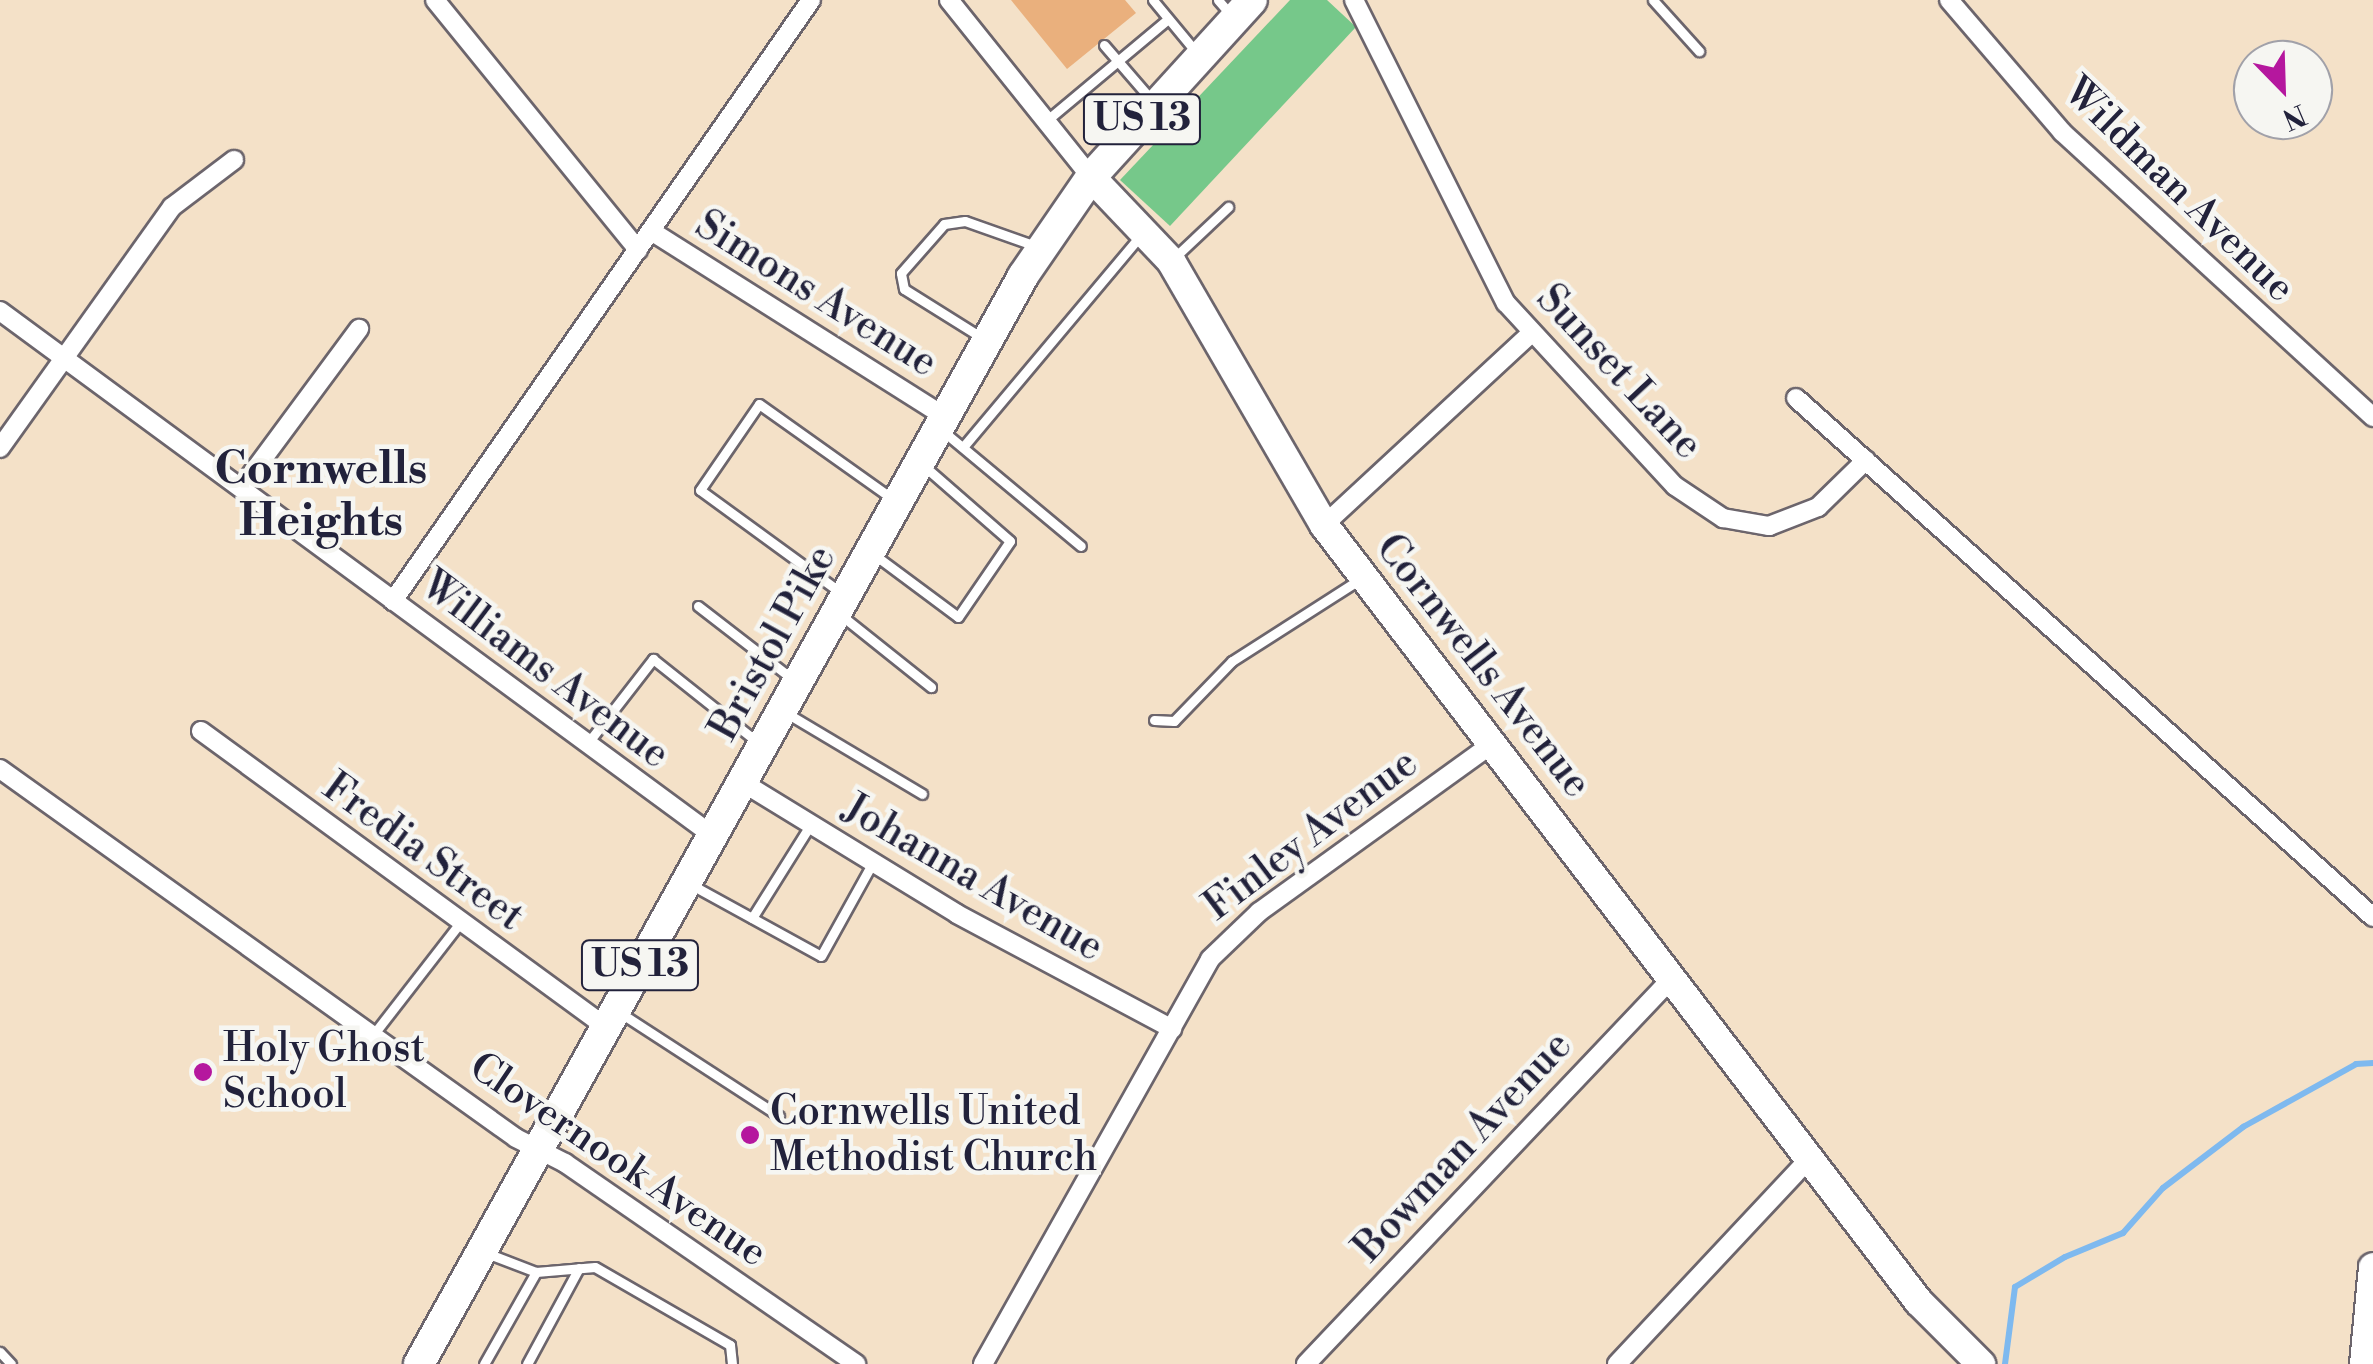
<!DOCTYPE html>
<html>
<head>
<meta charset="utf-8">
<style>
  body { margin:0 }
  #map { position:relative; width:2373px; height:1364px; overflow:hidden; background:#f4e1c8; font-family:"Libre Bodoni",serif }
  div>[style] { position:absolute }
  .green>* { inset:0; background:#76c88a }
  .stream>* { height:6px; margin:-3px; padding:0 3px; transform-origin:3px; border-radius:3px; background:#7eb9ef }
  .building>* { inset:0; background:#eab07d }
  .roads { filter:drop-shadow(2px 0 #6c656c) drop-shadow(-2px 0 #6c656c) drop-shadow(0 2px #6c656c) drop-shadow(0 -2px #6c656c) }
  .lane>* { height:9px; margin:-4.5px; padding:0 4.5px; transform-origin:4.5px; border-radius:4.5px; background:#fff }
  .street>* { height:18px; margin:-9px; padding:0 9px; transform-origin:9px; border-radius:9px; background:#fff }
  .secondary>* { height:28px; margin:-14px; padding:0 14px; transform-origin:14px; border-radius:14px; background:#fff }
  .primary>* { height:30px; margin:-15px; padding:0 15px; transform-origin:15px; border-radius:15px; background:#fff }
  .dots>* { width:28px; height:28px; translate:-50% -50%; box-sizing:border-box; border:5px solid #f6f6f2; border-radius:50% }
  span { translate:-50% -50%; white-space:nowrap; text-align:center; line-height:1.15; -webkit-text-stroke:9px #f6f6f2; paint-order:stroke }
  .shield-label span { padding:2px 8px; background:#f6f6f2; border:2px solid; border-radius:8px; -webkit-text-stroke-width:0 }
  .shield-label { font-size:38px; color:#22223b; font-weight:700 }
  .street-label { font-size:40px; color:#22223b }
  .poi-label { font-size:40px; color:#22223b }
  .left { translate:0 -50%; text-align:left }
  .quarter-label { font-size:45px; color:#22223b; font-weight:700 }
  .north { position:absolute; left:2233px; top:40px; width:100px; height:100px; box-sizing:border-box; background:#f6f6f2; border:2px solid #a1a1a9; border-radius:50%; rotate:157deg; font-size:28px; font-weight:700; line-height:40px; text-align:center; color:#22223b }
  .north::after { content:''; display:block; margin:auto; width:35px; height:45px; background:#b5179e; clip-path:polygon(50% 0,100% 100%,50% 72%,0 100%) }
</style>
</head>
<body>
<div id="map">
  <div class="green">
    <i style="clip-path:polygon(1290px 0,1327px 0,1356px 27px,1170px 226px,1120px 180px)"></i>
  </div>
  <div class="stream">
    <i style="left:2005px;top:1364px;width:78px;rotate:-82.6deg"></i>
    <i style="left:2015px;top:1287px;width:58px;rotate:-31deg"></i>
    <i style="left:2065px;top:1257px;width:63px;rotate:-22.5deg"></i>
    <i style="left:2123px;top:1233px;width:60px;rotate:-48.4deg"></i>
    <i style="left:2163px;top:1188px;width:101px;rotate:-37.3deg"></i>
    <i style="left:2243px;top:1127px;width:129px;rotate:-29.1deg"></i>
    <i style="left:2356px;top:1064px;width:17px;rotate:-3deg"></i>
  </div>
  <div class="building">
    <i style="clip-path:polygon(1011px 0,1125px 0,1136px 13px,1067px 69px)"></i>
  </div>
  <div class="roads">
    <div class="lane">
      <i style="left:1153px;top:0;width:67px;rotate:50.4deg"></i>
      <i style="left:1218px;top:0;width:23px;rotate:49deg"></i>
      <i style="left:1653px;top:0;width:69px;rotate:48deg"></i>
      <i style="left:1104px;top:45px;width:77px;rotate:49.2deg"></i>
      <i style="left:1046px;top:121px;width:159px;rotate:-39.9deg"></i>
      <i style="left:1173px;top:259px;width:76px;rotate:-43.4deg"></i>
      <i style="left:984px;top:339px;width:94px;rotate:-148deg"></i>
      <i style="left:904px;top:289px;width:16px;rotate:-101deg"></i>
      <i style="left:901px;top:273px;width:65px;rotate:-48.7deg"></i>
      <i style="left:944px;top:224px;width:21px;rotate:-8deg"></i>
      <i style="left:965px;top:221px;width:75px;rotate:19.4deg"></i>
      <i style="left:944px;top:432px;width:178px;rotate:39.8deg"></i>
      <i style="left:963px;top:447px;width:277px;rotate:-50deg"></i>
      <i style="left:876px;top:556px;width:102px;rotate:36.6deg"></i>
      <i style="left:958px;top:617px;width:92px;rotate:-55.6deg"></i>
      <i style="left:1010px;top:541px;width:116px;rotate:-138.9deg"></i>
      <i style="left:840px;top:592px;width:173px;rotate:-143.9deg"></i>
      <i style="left:700px;top:490px;width:104px;rotate:-55.5deg"></i>
      <i style="left:759px;top:404px;width:166px;rotate:35.4deg"></i>
      <i style="left:698px;top:606px;width:123px;rotate:37.7deg"></i>
      <i style="left:842px;top:616px;width:114px;rotate:38.6deg"></i>
      <i style="left:788px;top:714px;width:156px;rotate:30.8deg"></i>
      <i style="left:1154px;top:720px;width:20px;rotate:3deg"></i>
      <i style="left:1174px;top:721px;width:83px;rotate:-46deg"></i>
      <i style="left:1232px;top:661px;width:154px;rotate:-32.6deg"></i>
      <i style="left:587px;top:744px;width:108px;rotate:-52.2deg"></i>
      <i style="left:653px;top:659px;width:137px;rotate:38.5deg"></i>
      <i style="left:690px;top:884px;width:149px;rotate:28.8deg"></i>
      <i style="left:821px;top:956px;width:107px;rotate:-61deg"></i>
      <i style="left:752px;top:918px;width:111px;rotate:-57.9deg"></i>
      <i style="left:622px;top:1014px;width:187px;rotate:33deg"></i>
      <i style="left:373px;top:1035px;width:142px;rotate:-52.2deg"></i>
      <i style="left:489px;top:1254px;width:50px;rotate:21deg"></i>
      <i style="left:536px;top:1272px;width:59px;rotate:-4.8deg"></i>
      <i style="left:595px;top:1267px;width:156px;rotate:30deg"></i>
      <i style="left:730px;top:1345px;width:19px;rotate:84deg"></i>
      <i style="left:0;top:1352px;width:16px;rotate:47deg"></i>
      <i style="left:484px;top:1364px;width:106px;rotate:-60.5deg"></i>
      <i style="left:527px;top:1364px;width:109px;rotate:-61.6deg"></i>
    </div>
    <div class="street">
      <i style="left:435px;top:0;width:322px;rotate:50.9deg"></i>
      <i style="left:949px;top:0;width:227px;rotate:51.3deg"></i>
      <i style="left:1354px;top:0;width:339px;rotate:63.4deg"></i>
      <i style="left:1506px;top:303px;width:249px;rotate:47.3deg"></i>
      <i style="left:1675px;top:486px;width:58px;rotate:33.7deg"></i>
      <i style="left:1723px;top:518px;width:47px;rotate:9.9deg"></i>
      <i style="left:1769px;top:526px;width:53px;rotate:-21.2deg"></i>
      <i style="left:1818px;top:507px;width:67px;rotate:-44.4deg"></i>
      <i style="left:1949px;top:0;width:174px;rotate:49.4deg"></i>
      <i style="left:2062px;top:132px;width:422px;rotate:42.5deg"></i>
      <i style="left:651px;top:231px;width:347px;rotate:32.3deg"></i>
      <i style="left:0;top:311px;width:884px;rotate:36.35deg"></i>
      <i style="left:1796px;top:398px;width:776px;rotate:41.97deg"></i>
      <i style="left:0;top:448px;width:296px;rotate:-54.5deg"></i>
      <i style="left:172px;top:207px;width:78px;rotate:-37.2deg"></i>
      <i style="left:242px;top:487px;width:197px;rotate:-53.5deg"></i>
      <i style="left:1324px;top:525px;width:281px;rotate:-42.8deg"></i>
      <i style="left:393px;top:601px;width:732px;rotate:-55.18deg"></i>
      <i style="left:201px;top:731px;width:502px;rotate:36.16deg"></i>
      <i style="left:0;top:769px;width:634px;rotate:35.57deg"></i>
      <i style="left:516px;top:1138px;width:55px;rotate:27deg"></i>
      <i style="left:565px;top:1163px;width:354px;rotate:34.6deg"></i>
      <i style="left:742px;top:782px;width:252px;rotate:31.5deg"></i>
      <i style="left:957px;top:914px;width:244px;rotate:28.1deg"></i>
      <i style="left:983px;top:1364px;width:464px;rotate:-60.7deg"></i>
      <i style="left:1210px;top:959px;width:68px;rotate:-43.8deg"></i>
      <i style="left:1259px;top:912px;width:287px;rotate:-35.8deg"></i>
      <i style="left:1306px;top:1364px;width:532px;rotate:-46.52deg"></i>
      <i style="left:1617px;top:1364px;width:281px;rotate:-46.9deg"></i>
    </div>
    <div class="secondary">
      <i style="left:1091px;top:177px;width:116px;rotate:46.4deg"></i>
      <i style="left:1171px;top:261px;width:305px;rotate:59.9deg"></i>
      <i style="left:1324px;top:525px;width:979px;rotate:52.56deg"></i>
      <i style="left:1919px;top:1302px;width:88px;rotate:45deg"></i>
      <i style="left:2364px;top:1364px;width:97px;rotate:-84.7deg"></i>
    </div>
    <div class="primary">
      <i style="left:419px;top:1364px;width:1244px;rotate:-60.96deg"></i>
      <i style="left:1023px;top:276px;width:120px;rotate:-55.5deg"></i>
      <i style="left:1091px;top:177px;width:239px;rotate:-47.7deg"></i>
    </div>
  </div>
  <div class="dots">
    <i style="left:203px;top:1072px;background:#b5179e"></i>
    <i style="left:750px;top:1135px;background:#b5179e"></i>
  </div>
  <div class="shield-label">
    <span style="left:1142px;top:119px">US 13</span>
    <span style="left:640px;top:965px">US 13</span>
  </div>
  <div class="street-label">
    <span style="left:2179px;top:190px;rotate:44deg">Wildman Avenue</span>
    <span style="left:816px;top:294px;rotate:32deg">Simons Avenue</span>
    <span style="left:1619px;top:372px;rotate:47deg">Sunset Lane</span>
    <span style="left:773px;top:643px;rotate:-61deg">Bristol Pike</span>
    <span style="left:1483px;top:666px;rotate:52deg">Cornwells Avenue</span>
    <span style="left:545px;top:670px;rotate:37deg">Williams Avenue</span>
    <span style="left:1311px;top:835px;rotate:-37deg">Finley Avenue</span>
    <span style="left:423px;top:852px;rotate:36deg">Fredia Street</span>
    <span style="left:973px;top:878px;rotate:30deg">Johanna Avenue</span>
    <span style="left:1463px;top:1147px;rotate:-47deg">Bowman Avenue</span>
    <span style="left:618px;top:1160px;rotate:34deg">Clovernook Avenue</span>
  </div>
  <div class="poi-label">
    <span class="left" style="left:223px;top:1072px">Holy Ghost<br>School</span>
    <span class="left" style="left:770px;top:1135px">Cornwells United<br>Methodist Church</span>
  </div>
  <div class="quarter-label">
    <span style="left:321px;top:496px">Cornwells<br>Heights</span>
  </div>
  <div class="north">N</div>
</div>
</body>
</html>
